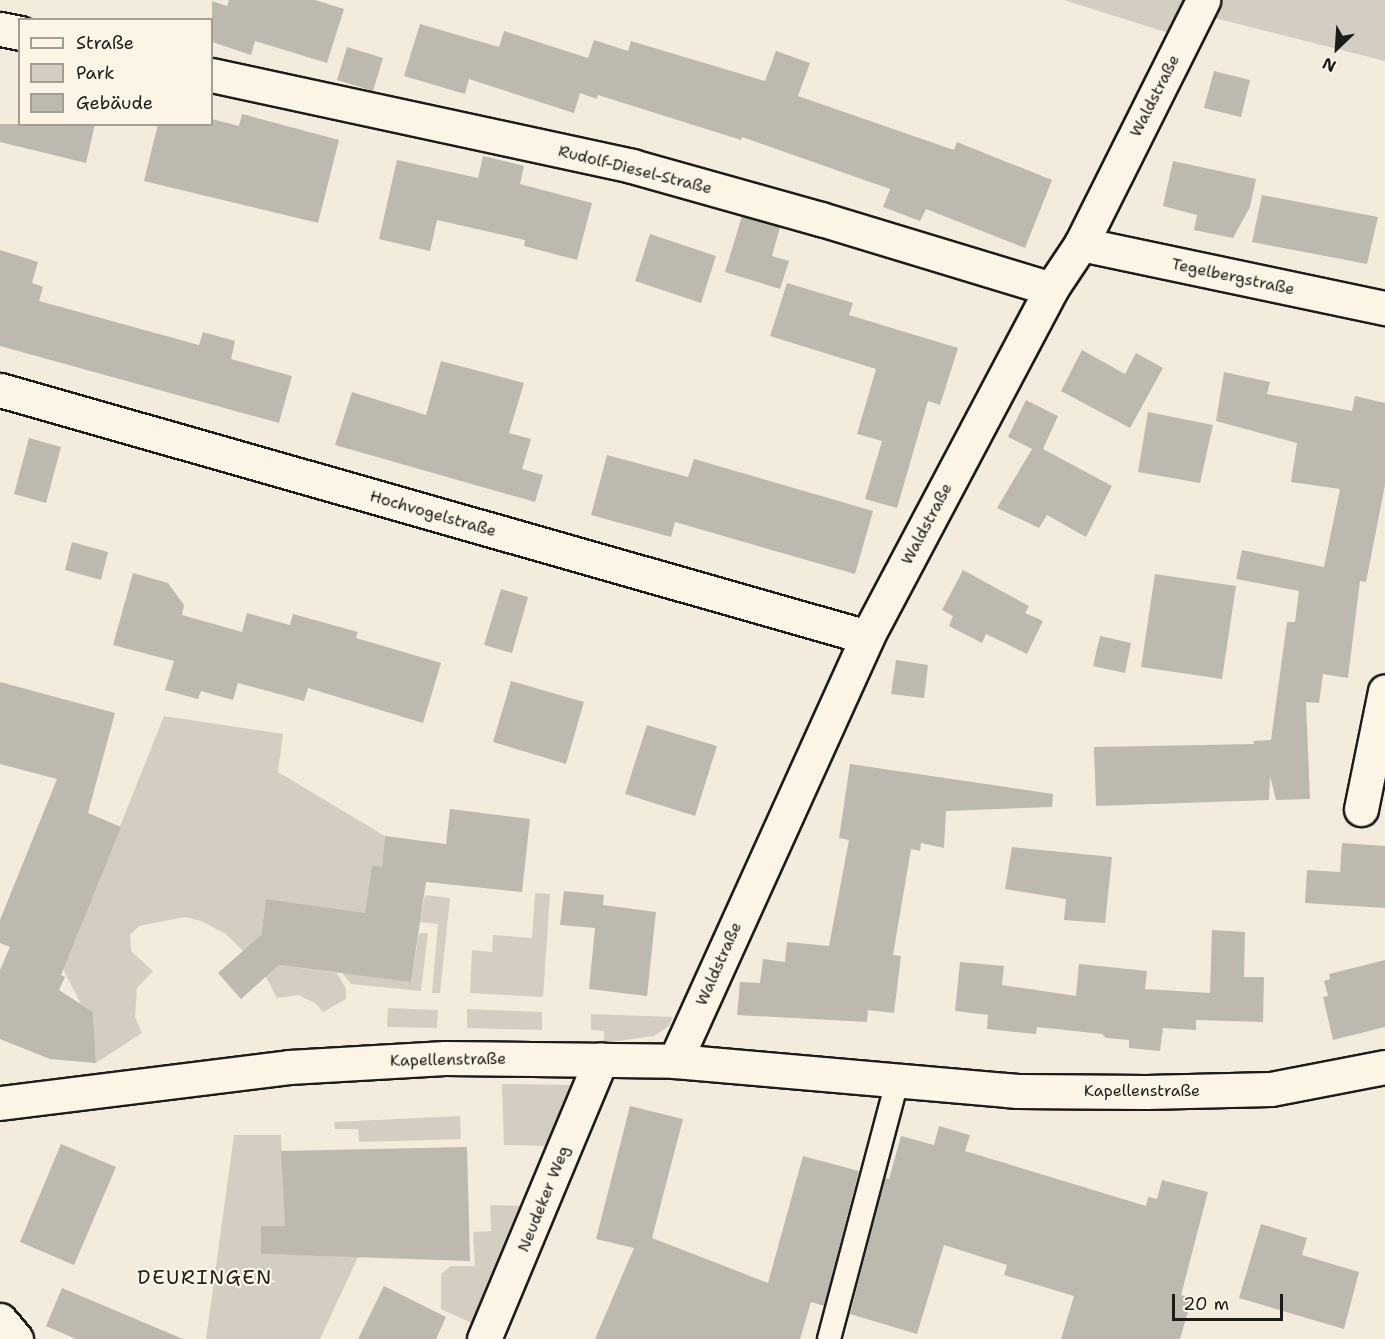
<!DOCTYPE html>
<html>
<head>
<meta charset="utf-8">
<style>
  body { margin:0 }
  #map { position:relative; width:1385px; height:1339px; overflow:hidden; background:#f3ecdd; font-family:"Shantell Sans",sans-serif }
  div>[style] { position:absolute }
  .green>* { inset:0; background:#d3cec1 }
  .building>* { inset:0; background:#beb9ae }
  .roads { filter:drop-shadow(2px 0 #1c1c1c) drop-shadow(-2px 0 #1c1c1c) drop-shadow(0 2px #1c1c1c) drop-shadow(0 -2px #1c1c1c) }
  .lane>* { height:22px; margin:-11px; padding:0 11px; transform-origin:11px; border-radius:11px; background:#fcf5e5 }
  .street>* { height:33px; margin:-16.5px; padding:0 16.5px; transform-origin:16.5px; border-radius:16.5px; background:#fcf5e5 }
  .secondary>* { height:33px; margin:-16.5px; padding:0 16.5px; transform-origin:16.5px; border-radius:16.5px; background:#fcf5e5 }
  span { translate:-50% -50%; white-space:nowrap; text-align:center; line-height:1.15; -webkit-text-stroke:4.5px #fcf5e5; paint-order:stroke }
  .street-label { font-size:16px; color:#1c1c1c }
  .quarter-label { font-size:20px; color:#1c1c1c; letter-spacing:1.5px }
  .legend { position:absolute; left:18px; top:18px; width:195px; height:108px; box-sizing:border-box; background:#fcf5e5; border:2px solid #a29e95; margin:0; padding:8px 10px; list-style:none; font-size:18px; color:#1c1c1c }
  .legend li { display:flex; align-items:center; gap:12px; height:30px }
  .legend b { width:30px; border:2px solid #a29e95 }
  .north { position:absolute; left:1307px; top:18px; width:60px; height:60px; -webkit-text-stroke:4px #fcf5e5; paint-order:stroke; rotate:205deg; font-size:16px; font-weight:700; line-height:24px; text-align:center; color:#1c1c1c }
  .north::after { content:''; display:block; margin:auto; width:21px; height:27px; background:#1c1c1c; clip-path:polygon(50% 0,100% 100%,50% 72%,0 100%) }
  .scale { position:absolute; left:1172px; top:1294px; width:111px; height:27px; box-sizing:border-box; border:3px solid #1c1c1c; border-top:0; padding-left:8px; font-size:18px; line-height:21px; white-space:nowrap; color:#1c1c1c; -webkit-text-stroke:4px #fcf5e5; paint-order:stroke }
</style>
</head>
<body>
<div id="map">
  <div class="green">
    <i style="clip-path:polygon(1064px 0,1189px 0,1172px 34px)"></i>
    <i style="clip-path:polygon(1215px 0,1385px 0,1385px 61px,1207px 16px)"></i>
    <i style="clip-path:polygon(164px 716px,283px 734px,278px 772px,385px 836px,382px 867px,372px 865px,362px 937px,348px 911px,266px 899px,257px 962px,337px 973px,346px 989px,346px 999px,323px 1012px,315px 1003px,298px 995px,277px 998px,266px 977px,243px 951px,226px 934px,201px 921px,185px 917px,139px 926px,130px 935px,131px 951px,153px 971px,137px 988px,135px 1017px,142px 1033px,96px 1063px,93px 1012px,81px 1004px,63px 969px)"></i>
    <i style="clip-path:polygon(535px 893px,550px 894px,543px 997px,470px 993px,472px 950px,492px 952px,493px 935px,532px 938px)"></i>
    <i style="clip-path:polygon(425px 895px,450px 898px,440px 993px,432px 993px,438px 924px,420px 922px)"></i>
    <i style="clip-path:polygon(419px 933px,428px 933px,421px 991px,351px 984px,343px 974px,345px 966px,355px 973px,411px 982px)"></i>
    <i style="clip-path:polygon(388px 1008px,438px 1010px,437px 1028px,387px 1027px)"></i>
    <i style="clip-path:polygon(467px 1009px,542px 1012px,542px 1030px,467px 1028px)"></i>
    <i style="clip-path:polygon(591px 1014px,673px 1017px,669px 1026px,654px 1036px,604px 1043px,604px 1031px,591px 1030px)"></i>
    <i style="clip-path:polygon(502px 1084px,575px 1085px,552px 1146px,504px 1145px)"></i>
    <i style="clip-path:polygon(460px 1116px,461px 1139px,359px 1142px,358px 1129px,335px 1129px,334px 1122px)"></i>
    <i style="clip-path:polygon(234px 1135px,281px 1135px,285px 1226px,261px 1226px,261px 1254px,358px 1257px,320px 1339px,206px 1339px)"></i>
    <i style="clip-path:polygon(490px 1205px,528px 1206px,478px 1326px,441px 1309px,441px 1274px,451px 1266px,475px 1266px,473px 1232px,491px 1231px)"></i>
  </div>
  <div class="building">
    <i style="clip-path:polygon(229px 0,315px 0,344px 9px,327px 63px,255px 41px,251px 55px,212px 42px,212px 1px,227px 6px)"></i>
    <i style="clip-path:polygon(420px 24px,499px 47px,504px 31px,588px 58px,594px 40px,628px 51px,631px 41px,765px 81px,776px 51px,810px 63px,798px 96px,954px 150px,957px 142px,1052px 180px,1025px 248px,926px 209px,920px 221px,883px 207px,890px 189px,742px 137px,741px 140px,598px 95px,597px 99px,580px 93px,574px 113px,469px 79px,465px 94px,404px 76px)"></i>
    <i style="clip-path:polygon(347px 47px,383px 58px,373px 91px,337px 80px)"></i>
    <i style="clip-path:polygon(1214px 71px,1250px 80px,1241px 117px,1204px 108px)"></i>
    <i style="clip-path:polygon(242px 114px,339px 140px,318px 223px,144px 181px,158px 124px,212px 124px,212px 119px,239px 126px)"></i>
    <i style="clip-path:polygon(0 124px,95px 124px,86px 163px,0 142px)"></i>
    <i style="clip-path:polygon(483px 156px,524px 166px,520px 184px,592px 203px,577px 260px,524px 246px,525px 240px,437px 220px,430px 251px,379px 239px,397px 160px,478px 178px)"></i>
    <i style="clip-path:polygon(1173px 161px,1256px 179px,1250px 207px,1233px 238px,1194px 230px,1197px 215px,1163px 206px)"></i>
    <i style="clip-path:polygon(1262px 195px,1378px 217px,1367px 264px,1252px 242px)"></i>
    <i style="clip-path:polygon(742px 216px,780px 227px,772px 256px,789px 261px,780px 289px,725px 272px)"></i>
    <i style="clip-path:polygon(650px 234px,716px 256px,701px 303px,635px 281px)"></i>
    <i style="clip-path:polygon(0 250px,38px 262px,32px 283px,43px 287px,39px 301px,199px 345px,203px 332px,235px 341px,231px 359px,292px 376px,279px 423px,0 346px)"></i>
    <i style="clip-path:polygon(787px 283px,853px 303px,849px 315px,958px 348px,940px 405px,928px 401px,897px 508px,865px 499px,882px 441px,857px 434px,876px 369px,770px 336px)"></i>
    <i style="clip-path:polygon(1082px 350px,1125px 374px,1136px 353px,1163px 368px,1130px 428px,1061px 391px)"></i>
    <i style="clip-path:polygon(441px 361px,524px 383px,509px 433px,531px 439px,522px 469px,543px 475px,535px 502px,335px 445px,352px 392px,426px 415px)"></i>
    <i style="clip-path:polygon(1224px 372px,1270px 382px,1267px 394px,1352px 411px,1355px 396px,1385px 403px,1385px 485px,1366px 582px,1360px 581px,1348px 678px,1323px 674px,1319px 703px,1306px 702px,1310px 799px,1276px 800px,1270px 776px,1269px 800px,1096px 806px,1094px 747px,1254px 744px,1253px 741px,1271px 740px,1287px 622px,1295px 622px,1299px 591px,1236px 579px,1242px 550px,1324px 567px,1340px 489px,1291px 482px,1297px 443px,1216px 421px)"></i>
    <i style="clip-path:polygon(1026px 400px,1058px 416px,1043px 449px,1112px 486px,1086px 537px,1047px 515px,1039px 528px,997px 508px,1032px 449px,1008px 437px)"></i>
    <i style="clip-path:polygon(1148px 412px,1213px 425px,1200px 483px,1138px 472px)"></i>
    <i style="clip-path:polygon(29px 438px,61px 447px,46px 503px,14px 494px)"></i>
    <i style="clip-path:polygon(607px 455px,688px 477px,694px 459px,873px 511px,855px 574px,675px 522px,671px 537px,591px 515px)"></i>
    <i style="clip-path:polygon(72px 542px,108px 552px,101px 580px,65px 570px)"></i>
    <i style="clip-path:polygon(963px 570px,1029px 606px,1025px 613px,1043px 621px,1027px 654px,986px 634px,982px 643px,949px 626px,953px 616px,942px 610px)"></i>
    <i style="clip-path:polygon(133px 573px,168px 583px,184px 605px,182px 615px,242px 632px,247px 613px,290px 625px,293px 614px,358px 632px,356px 638px,441px 663px,423px 723px,308px 688px,304px 701px,238px 683px,233px 700px,201px 691px,198px 699px,165px 690px,174px 661px,113px 645px)"></i>
    <i style="clip-path:polygon(1155px 574px,1236px 586px,1222px 679px,1141px 667px)"></i>
    <i style="clip-path:polygon(501px 589px,528px 597px,512px 653px,484px 645px)"></i>
    <i style="clip-path:polygon(1100px 636px,1131px 643px,1125px 673px,1093px 666px)"></i>
    <i style="clip-path:polygon(896px 660px,928px 665px,924px 698px,891px 694px)"></i>
    <i style="clip-path:polygon(511px 681px,584px 702px,566px 764px,493px 742px)"></i>
    <i style="clip-path:polygon(0 682px,115px 713px,88px 813px,121px 827px,61px 975px,65px 977px,59px 990px,93px 1012px,96px 1063px,50px 1059px,0 1039px,0 970px,10px 947px,0 943px,0 920px,57px 779px,0 764px)"></i>
    <i style="clip-path:polygon(647px 725px,717px 746px,695px 816px,625px 794px)"></i>
    <i style="clip-path:polygon(850px 764px,1053px 794px,1052px 807px,946px 811px,944px 848px,921px 843px,920px 851px,911px 849px,893px 955px,901px 956px,894px 1013px,868px 1010px,867px 1022px,737px 1015px,740px 982px,760px 983px,763px 959px,785px 962px,787px 942px,829px 946px,849px 840px,839px 838px)"></i>
    <i style="clip-path:polygon(450px 809px,530px 819px,522px 892px,426px 882px,411px 982px,279px 965px,241px 999px,218px 973px,261px 935px,266px 899px,365px 913px,372px 865px,382px 867px,385px 836px,446px 844px)"></i>
    <i style="clip-path:polygon(1342px 843px,1385px 846px,1385px 908px,1305px 903px,1307px 870px,1340px 872px)"></i>
    <i style="clip-path:polygon(1012px 847px,1112px 857px,1105px 923px,1064px 920px,1066px 899px,1005px 889px)"></i>
    <i style="clip-path:polygon(564px 891px,604px 895px,603px 905px,656px 912px,647px 996px,589px 989px,595px 928px,560px 925px)"></i>
    <i style="clip-path:polygon(1212px 930px,1245px 932px,1244px 977px,1264px 977px,1263px 1022px,1196px 1020px,1196px 1030px,1163px 1028px,1160px 1051px,1129px 1048px,1129px 1040px,1106px 1038px,1102px 1034px,1037px 1027px,1036px 1034px,987px 1029px,988px 1015px,955px 1011px,960px 962px,1004px 966px,1002px 985px,1076px 996px,1079px 964px,1147px 971px,1145px 989px,1210px 993px)"></i>
    <i style="clip-path:polygon(1385px 960px,1385px 1027px,1333px 1040px,1323px 997px,1328px 996px,1324px 981px,1330px 979px,1329px 974px)"></i>
    <i style="clip-path:polygon(630px 1106px,683px 1119px,652px 1238px,768px 1283px,803px 1156px,859px 1171px,824px 1306px,811px 1302px,800px 1339px,595px 1339px,634px 1248px,596px 1239px)"></i>
    <i style="clip-path:polygon(939px 1126px,970px 1135px,965px 1151px,1146px 1206px,1148px 1197px,1157px 1199px,1162px 1180px,1208px 1192px,1181px 1295px,1192px 1298px,1180px 1339px,1061px 1339px,1074px 1296px,1004px 1275px,1007px 1265px,944px 1245px,917px 1334px,850px 1314px,885px 1178px,889px 1179px,901px 1136px,934px 1145px)"></i>
    <i style="clip-path:polygon(61px 1144px,116px 1167px,74px 1265px,20px 1242px)"></i>
    <i style="clip-path:polygon(467px 1147px,470px 1261px,261px 1254px,261px 1226px,285px 1226px,281px 1151px)"></i>
    <i style="clip-path:polygon(1261px 1224px,1307px 1238px,1302px 1255px,1359px 1272px,1344px 1329px,1239px 1298px)"></i>
    <i style="clip-path:polygon(384px 1286px,446px 1317px,436px 1339px,358px 1339px)"></i>
    <i style="clip-path:polygon(62px 1288px,183px 1339px,76px 1339px,46px 1326px)"></i>
  </div>
  <div class="roads">
    <div class="lane">
      <i style="left:829px;top:1339px;width:267px;rotate:-75.2deg"></i>
    </div>
    <div class="street">
      <i style="left:0;top:29px;width:20px;rotate:11deg"></i>
      <i style="left:212px;top:75px;width:430px;rotate:12.2deg"></i>
      <i style="left:632px;top:166px;width:196px;rotate:15.7deg"></i>
      <i style="left:821px;top:219px;width:240px;rotate:16.9deg"></i>
      <i style="left:1081px;top:244px;width:311px;rotate:11.9deg"></i>
      <i style="left:0;top:390px;width:901px;rotate:15.9deg"></i>
      <i style="left:1361px;top:809px;width:120px;rotate:-78.5deg"></i>
      <i style="left:675px;top:1061px;width:465px;rotate:-65.6deg"></i>
      <i style="left:867px;top:637px;width:394px;rotate:-62.1deg"></i>
      <i style="left:1051px;top:289px;width:54px;rotate:-56.3deg"></i>
      <i style="left:1081px;top:244px;width:273px;rotate:-63.4deg"></i>
      <i style="left:0;top:1103px;width:291px;rotate:-7.1deg"></i>
      <i style="left:289px;top:1067px;width:156px;rotate:-3.3deg"></i>
      <i style="left:445px;top:1058px;width:230px;rotate:0.7deg"></i>
      <i style="left:675px;top:1061px;width:344px;rotate:5deg"></i>
      <i style="left:1018px;top:1091px;width:128px;rotate:0.4deg"></i>
      <i style="left:1146px;top:1092px;width:125px;rotate:-1.4deg"></i>
      <i style="left:1271px;top:1089px;width:116px;rotate:-10.9deg"></i>
      <i style="left:484px;top:1339px;width:303px;rotate:-67.3deg"></i>
    </div>
    <div class="secondary">
      <i style="left:0;top:1320px;width:25px;rotate:50deg"></i>
    </div>
  </div>
  <div class="street-label">
    <span style="left:1155px;top:96px;rotate:-63deg">Waldstraße</span>
    <span style="left:635px;top:170px;rotate:14deg">Rudolf-Diesel-Straße</span>
    <span style="left:1233px;top:277px;rotate:12deg">Tegelbergstraße</span>
    <span style="left:433px;top:514px;rotate:16deg">Hochvogelstraße</span>
    <span style="left:927px;top:524px;rotate:-62deg">Waldstraße</span>
    <span style="left:719px;top:964px;rotate:-66deg">Waldstraße</span>
    <span style="left:448px;top:1060px;rotate:-1deg">Kapellenstraße</span>
    <span style="left:1142px;top:1091px">Kapellenstraße</span>
    <span style="left:544px;top:1199px;rotate:-68deg">Neudeker Weg</span>
  </div>
  <div class="quarter-label">
    <span style="left:205px;top:1277px">DEURINGEN</span>
  </div>
  <ul class="legend">
  <li><b style="height:8px;background:#fcf5e5"></b>Straße</li>
  <li><b style="height:16px;background:#d3cec1"></b>Park</li>
  <li><b style="height:16px;background:#beb9ae"></b>Gebäude</li>
  </ul>
  <div class="north">N</div>
  <div class="scale">20 m</div>
</div>
</body>
</html>
